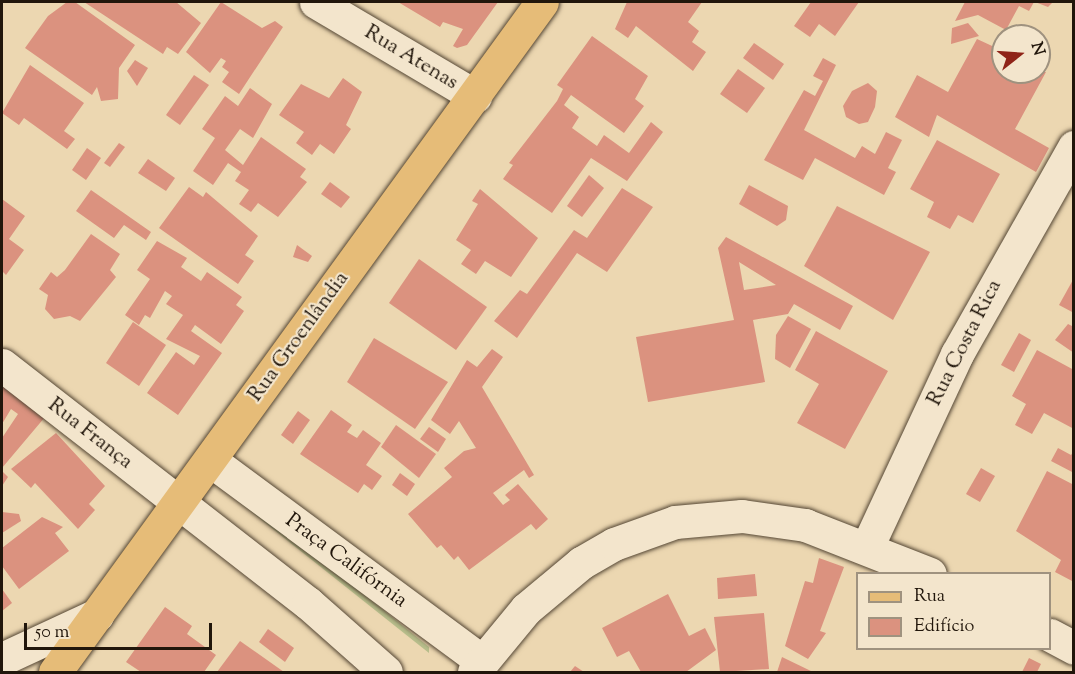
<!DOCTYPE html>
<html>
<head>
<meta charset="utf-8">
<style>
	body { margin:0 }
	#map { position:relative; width:1075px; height:674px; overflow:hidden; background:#ecd7b1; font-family:"Sorts Mill Goudy",serif }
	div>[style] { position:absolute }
	.green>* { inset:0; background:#b8be8c }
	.building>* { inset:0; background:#db927f }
	.roads { filter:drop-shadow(0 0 2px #544634) drop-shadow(0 0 2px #544634) }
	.minor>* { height:33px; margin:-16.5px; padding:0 16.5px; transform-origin:16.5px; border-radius:16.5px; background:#f3e5cc }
	.major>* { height:33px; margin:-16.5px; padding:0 16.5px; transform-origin:16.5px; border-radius:16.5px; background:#e6bc78 }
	span { translate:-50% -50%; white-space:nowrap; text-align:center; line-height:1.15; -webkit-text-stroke:4.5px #f3e5cc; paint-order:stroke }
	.street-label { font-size:21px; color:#21160b }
	.frame { position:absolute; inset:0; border:3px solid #21160b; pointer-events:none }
	.legend { position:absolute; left:856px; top:572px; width:195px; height:78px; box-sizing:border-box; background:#f3e5cc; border:2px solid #9f927f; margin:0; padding:8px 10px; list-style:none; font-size:18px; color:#21160b }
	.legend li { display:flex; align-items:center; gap:12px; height:30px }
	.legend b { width:30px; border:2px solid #9f927f }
	.north { position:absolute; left:991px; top:24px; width:60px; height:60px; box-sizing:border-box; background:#f3e5cc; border:2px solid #9f927f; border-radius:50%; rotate:73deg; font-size:16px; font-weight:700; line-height:24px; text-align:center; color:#21160b }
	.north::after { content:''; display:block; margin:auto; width:21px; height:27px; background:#8f2418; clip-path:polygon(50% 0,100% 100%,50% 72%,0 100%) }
	.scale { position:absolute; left:24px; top:623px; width:188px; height:27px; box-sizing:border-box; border:3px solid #21160b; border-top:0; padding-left:8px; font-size:18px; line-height:21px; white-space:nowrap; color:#21160b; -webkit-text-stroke:4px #f3e5cc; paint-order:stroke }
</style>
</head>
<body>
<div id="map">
	<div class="green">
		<i style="clip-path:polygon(225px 482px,429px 647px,429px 653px,220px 487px)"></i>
	</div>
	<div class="building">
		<i style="clip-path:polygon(67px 2px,75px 2px,135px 45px,119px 68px,118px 99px,101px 101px,97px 87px,92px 95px,25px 48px,48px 16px)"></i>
		<i style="clip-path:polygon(84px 2px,176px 2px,201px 23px,178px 54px,167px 47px,163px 54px)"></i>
		<i style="clip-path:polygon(221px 2px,262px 28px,275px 21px,283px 27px,239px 94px,222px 82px,229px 72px,222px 67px,226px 61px,221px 58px,210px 73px,186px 52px)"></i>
		<i style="clip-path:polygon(398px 2px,498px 2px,467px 45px,457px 48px,453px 46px,463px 29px,443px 22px,440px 27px)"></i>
		<i style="clip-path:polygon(627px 2px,702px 2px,688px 22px,699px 31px,692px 42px,706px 52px,693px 71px,636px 26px,628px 38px,615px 29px)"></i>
		<i style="clip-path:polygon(811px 2px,859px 2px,835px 36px,819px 24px,810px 37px,794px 26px)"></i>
		<i style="clip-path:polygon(965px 2px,1034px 2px,1029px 11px,1019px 6px,1006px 30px,978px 15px,955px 21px)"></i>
		<i style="clip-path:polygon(1035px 2px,1053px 2px,1048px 7px)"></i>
		<i style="clip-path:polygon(968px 23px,979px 36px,951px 44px,952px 28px)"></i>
		<i style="clip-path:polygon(592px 36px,648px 76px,635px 99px,644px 106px,624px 133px,571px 95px,564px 105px,579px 117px,572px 128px,597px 146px,604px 135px,629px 153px,651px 122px,663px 132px,627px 181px,591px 158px,552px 213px,503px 179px,513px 165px,509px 163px,557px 101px,563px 89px,557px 85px)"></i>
		<i style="clip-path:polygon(977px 39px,1003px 51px,1003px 72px,1046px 72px,1015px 129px,1049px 148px,1036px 172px,937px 115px,929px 137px,895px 117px,917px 75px,948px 92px)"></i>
		<i style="clip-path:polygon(754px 43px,784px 64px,773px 80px,743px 58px)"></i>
		<i style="clip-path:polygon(823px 58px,836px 65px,804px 130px,855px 158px,862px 146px,875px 154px,886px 132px,902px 140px,888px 168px,896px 172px,884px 195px,815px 158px,803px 180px,764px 160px,804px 90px,815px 96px,823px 81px,813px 76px)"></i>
		<i style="clip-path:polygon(135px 60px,148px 68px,137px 86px,127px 71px)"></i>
		<i style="clip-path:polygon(30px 65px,84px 103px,64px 131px,75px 139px,67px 149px,24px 118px,19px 125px,2px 113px)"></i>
		<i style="clip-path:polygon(738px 69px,765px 88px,747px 113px,720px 94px)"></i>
		<i style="clip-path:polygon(194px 75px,209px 85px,180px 125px,166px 115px)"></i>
		<i style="clip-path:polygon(343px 78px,362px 92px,346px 125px,351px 129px,334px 154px,320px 144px,312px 155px,296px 143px,304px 132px,279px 115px,301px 84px,329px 98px)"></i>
		<i style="clip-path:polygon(868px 83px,877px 91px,875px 107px,868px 122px,859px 124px,846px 117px,843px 106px,852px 91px)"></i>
		<i style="clip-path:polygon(250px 88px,272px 104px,253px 138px,240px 129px,225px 150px,243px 165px,261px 137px,306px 169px,300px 177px,307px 182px,278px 217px,258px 203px,251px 212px,239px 204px,249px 190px,235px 181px,241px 172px,228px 163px,213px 185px,193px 171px,215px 138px,202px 129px,225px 96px,238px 106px)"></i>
		<i style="clip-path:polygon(937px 140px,1000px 174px,973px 223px,958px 215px,950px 229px,927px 217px,934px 202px,910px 189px)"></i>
		<i style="clip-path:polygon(119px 143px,125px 147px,110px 167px,104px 163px)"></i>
		<i style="clip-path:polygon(87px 148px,101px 158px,86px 180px,72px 170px)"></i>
		<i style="clip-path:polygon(148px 159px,175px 178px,166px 191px,138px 173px)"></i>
		<i style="clip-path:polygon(589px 175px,604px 188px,582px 217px,567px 206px)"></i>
		<i style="clip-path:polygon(330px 182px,350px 197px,341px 208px,321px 194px)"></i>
		<i style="clip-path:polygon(749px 185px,788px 206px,786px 220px,777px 226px,739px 204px)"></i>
		<i style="clip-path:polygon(189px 187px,203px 197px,206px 192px,258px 236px,245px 255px,254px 261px,238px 284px,159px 228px)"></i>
		<i style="clip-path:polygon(622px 188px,653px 207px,607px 272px,577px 253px,517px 338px,494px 321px,520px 290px,527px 294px,574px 230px,587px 238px)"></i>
		<i style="clip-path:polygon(480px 189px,538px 238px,511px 277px,485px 261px,476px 274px,461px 264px,471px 250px,456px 240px,478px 204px,472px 201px)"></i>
		<i style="clip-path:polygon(91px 190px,151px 232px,146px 240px,124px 225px,114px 238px,76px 211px)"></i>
		<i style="clip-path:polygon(2px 199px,25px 216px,9px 239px,24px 250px,6px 275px,2px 271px)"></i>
		<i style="clip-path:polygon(837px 206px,930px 252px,893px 320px,804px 266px)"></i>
		<i style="clip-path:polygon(91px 234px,120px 254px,110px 270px,116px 277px,80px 321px,70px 316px,54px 319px,45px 309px,48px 295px,39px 289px,51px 272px,57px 277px,65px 270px)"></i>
		<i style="clip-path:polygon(evenodd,726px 237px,853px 306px,840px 330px,794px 304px,788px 314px,753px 320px,765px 382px,648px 402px,636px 337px,734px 320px,718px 248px,726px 237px,739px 262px,776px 285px,744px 290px,739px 262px)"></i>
		<i style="clip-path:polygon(157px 241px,187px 258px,181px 267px,201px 281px,207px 272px,242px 297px,236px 305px,244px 311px,221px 344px,195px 325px,191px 331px,222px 353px,178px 415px,147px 393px,176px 352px,194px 365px,200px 356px,166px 339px,183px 315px,166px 304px,172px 296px,165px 291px,150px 318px,145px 315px,139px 325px,125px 315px,150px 279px,137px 270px)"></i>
		<i style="clip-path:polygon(297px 245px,312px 256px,308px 262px,293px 257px)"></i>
		<i style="clip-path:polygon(419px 259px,487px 307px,456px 350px,389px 303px)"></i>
		<i style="clip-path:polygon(1074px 278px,1074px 313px,1059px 305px)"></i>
		<i style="clip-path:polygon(788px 316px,811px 329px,790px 368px,775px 359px,776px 335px)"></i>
		<i style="clip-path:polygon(133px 322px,166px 345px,139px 386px,106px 363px)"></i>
		<i style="clip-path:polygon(1068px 324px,1074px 327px,1074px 353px,1055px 340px)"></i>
		<i style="clip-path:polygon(816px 331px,888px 371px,845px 449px,797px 423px,819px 384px,795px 370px)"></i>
		<i style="clip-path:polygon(1019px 333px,1031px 340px,1014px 372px,1001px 365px)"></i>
		<i style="clip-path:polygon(374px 338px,448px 382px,415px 429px,347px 382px)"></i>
		<i style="clip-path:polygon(492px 349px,503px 357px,482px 387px,534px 475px,529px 478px,524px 470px,493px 493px,503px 505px,510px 500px,505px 495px,518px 484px,548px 519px,536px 530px,531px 524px,469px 570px,458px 556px,454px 560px,441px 545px,437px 548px,408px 514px,452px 477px,444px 468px,464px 451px,476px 448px,459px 421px,450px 434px,431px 420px,467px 360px,477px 367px)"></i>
		<i style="clip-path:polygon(1037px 350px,1074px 370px,1074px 429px,1044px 413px,1032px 434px,1015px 425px,1026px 404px,1012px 396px)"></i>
		<i style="clip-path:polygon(2px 386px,45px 417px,2px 468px,2px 438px,18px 414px,11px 409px,2px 424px)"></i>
		<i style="clip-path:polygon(331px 410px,352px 425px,347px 432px,357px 438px,363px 430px,381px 443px,366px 465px,382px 476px,372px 490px,364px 484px,358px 493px,300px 454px)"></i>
		<i style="clip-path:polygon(298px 411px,310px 420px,293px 444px,281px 435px)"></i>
		<i style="clip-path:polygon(396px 425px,436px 454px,419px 478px,381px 447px)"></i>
		<i style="clip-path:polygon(429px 427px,446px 439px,438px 452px,420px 439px)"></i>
		<i style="clip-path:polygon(56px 433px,105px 486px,89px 504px,95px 510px,78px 529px,35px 483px,31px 488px,11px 469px)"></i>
		<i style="clip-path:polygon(1058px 448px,1071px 455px,1074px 451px,1074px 473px,1051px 461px)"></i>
		<i style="clip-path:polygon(981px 468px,995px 476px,980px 502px,966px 494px)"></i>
		<i style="clip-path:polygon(2px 471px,8px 477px,2px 486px)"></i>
		<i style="clip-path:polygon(1047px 471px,1074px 485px,1074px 582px,1055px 572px,1061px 560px,1016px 531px)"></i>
		<i style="clip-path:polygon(400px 473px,415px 484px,407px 496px,392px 485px)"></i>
		<i style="clip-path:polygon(2px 512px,19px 514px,21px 521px,2px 533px)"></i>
		<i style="clip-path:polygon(42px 517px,63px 527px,55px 533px,69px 551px,19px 589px,2px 566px,2px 548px)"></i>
		<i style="clip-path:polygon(819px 558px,844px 567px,820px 631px,826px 633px,808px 659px,785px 646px,805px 581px,813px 583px)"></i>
		<i style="clip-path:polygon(755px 574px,757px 596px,718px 599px,717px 578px)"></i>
		<i style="clip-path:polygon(2px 589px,12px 603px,2px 611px)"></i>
		<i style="clip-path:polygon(668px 594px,689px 636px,705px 628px,716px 650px,686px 672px,641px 672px,629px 651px,617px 657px,602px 628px)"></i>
		<i style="clip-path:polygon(165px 607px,192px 626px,187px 634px,216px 655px,204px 672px,141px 672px,126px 662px)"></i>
		<i style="clip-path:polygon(764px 613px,769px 669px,720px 672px,714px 617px)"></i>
		<i style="clip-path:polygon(268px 629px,294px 648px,285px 662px,259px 642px)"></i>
		<i style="clip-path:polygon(240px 641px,284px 672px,217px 672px)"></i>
		<i style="clip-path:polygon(782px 657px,813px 672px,777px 672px)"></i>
		<i style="clip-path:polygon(1029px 658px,1041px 664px,1037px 672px,1022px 672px)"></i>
		<i style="clip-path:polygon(575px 666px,584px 672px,570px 672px)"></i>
	</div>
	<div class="roads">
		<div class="minor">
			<i style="left:316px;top:2px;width:185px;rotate:30.6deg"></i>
			<i style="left:2px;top:365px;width:388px;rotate:37.9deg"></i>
			<i style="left:308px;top:603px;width:104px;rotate:41.5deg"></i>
			<i style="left:210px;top:460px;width:338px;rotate:36.5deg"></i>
			<i style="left:868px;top:545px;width:211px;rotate:-65deg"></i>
			<i style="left:957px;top:354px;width:238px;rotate:-60.5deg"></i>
			<i style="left:1050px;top:635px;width:27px;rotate:28deg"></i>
			<i style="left:2px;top:659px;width:105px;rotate:-24.9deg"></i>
			<i style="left:474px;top:672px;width:82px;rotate:-50.5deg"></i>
			<i style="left:526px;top:609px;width:72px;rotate:-39.9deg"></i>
			<i style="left:581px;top:563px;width:38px;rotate:-30deg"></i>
			<i style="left:614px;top:544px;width:65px;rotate:-19.8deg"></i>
			<i style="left:675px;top:522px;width:67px;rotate:-5.1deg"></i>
			<i style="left:742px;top:516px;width:64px;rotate:8.1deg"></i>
			<i style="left:805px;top:525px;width:134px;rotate:21.4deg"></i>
		</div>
		<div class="major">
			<i style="left:55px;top:672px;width:828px;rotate:-53.99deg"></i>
		</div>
	</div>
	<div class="street-label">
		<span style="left:411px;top:58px;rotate:31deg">Rua Atenas</span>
		<span style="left:299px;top:337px;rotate:-54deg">Rua Groenlândia</span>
		<span style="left:965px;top:343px;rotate:-63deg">Rua Costa Rica</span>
		<span style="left:90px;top:434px;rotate:38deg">Rua França</span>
		<span style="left:346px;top:561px;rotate:36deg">Praça Califórnia</span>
	</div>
	<div class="frame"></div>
	<ul class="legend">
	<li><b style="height:8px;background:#e6bc78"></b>Rua</li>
	<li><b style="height:16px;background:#db927f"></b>Edifício</li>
	</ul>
	<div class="north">N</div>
	<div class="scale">50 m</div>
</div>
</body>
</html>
